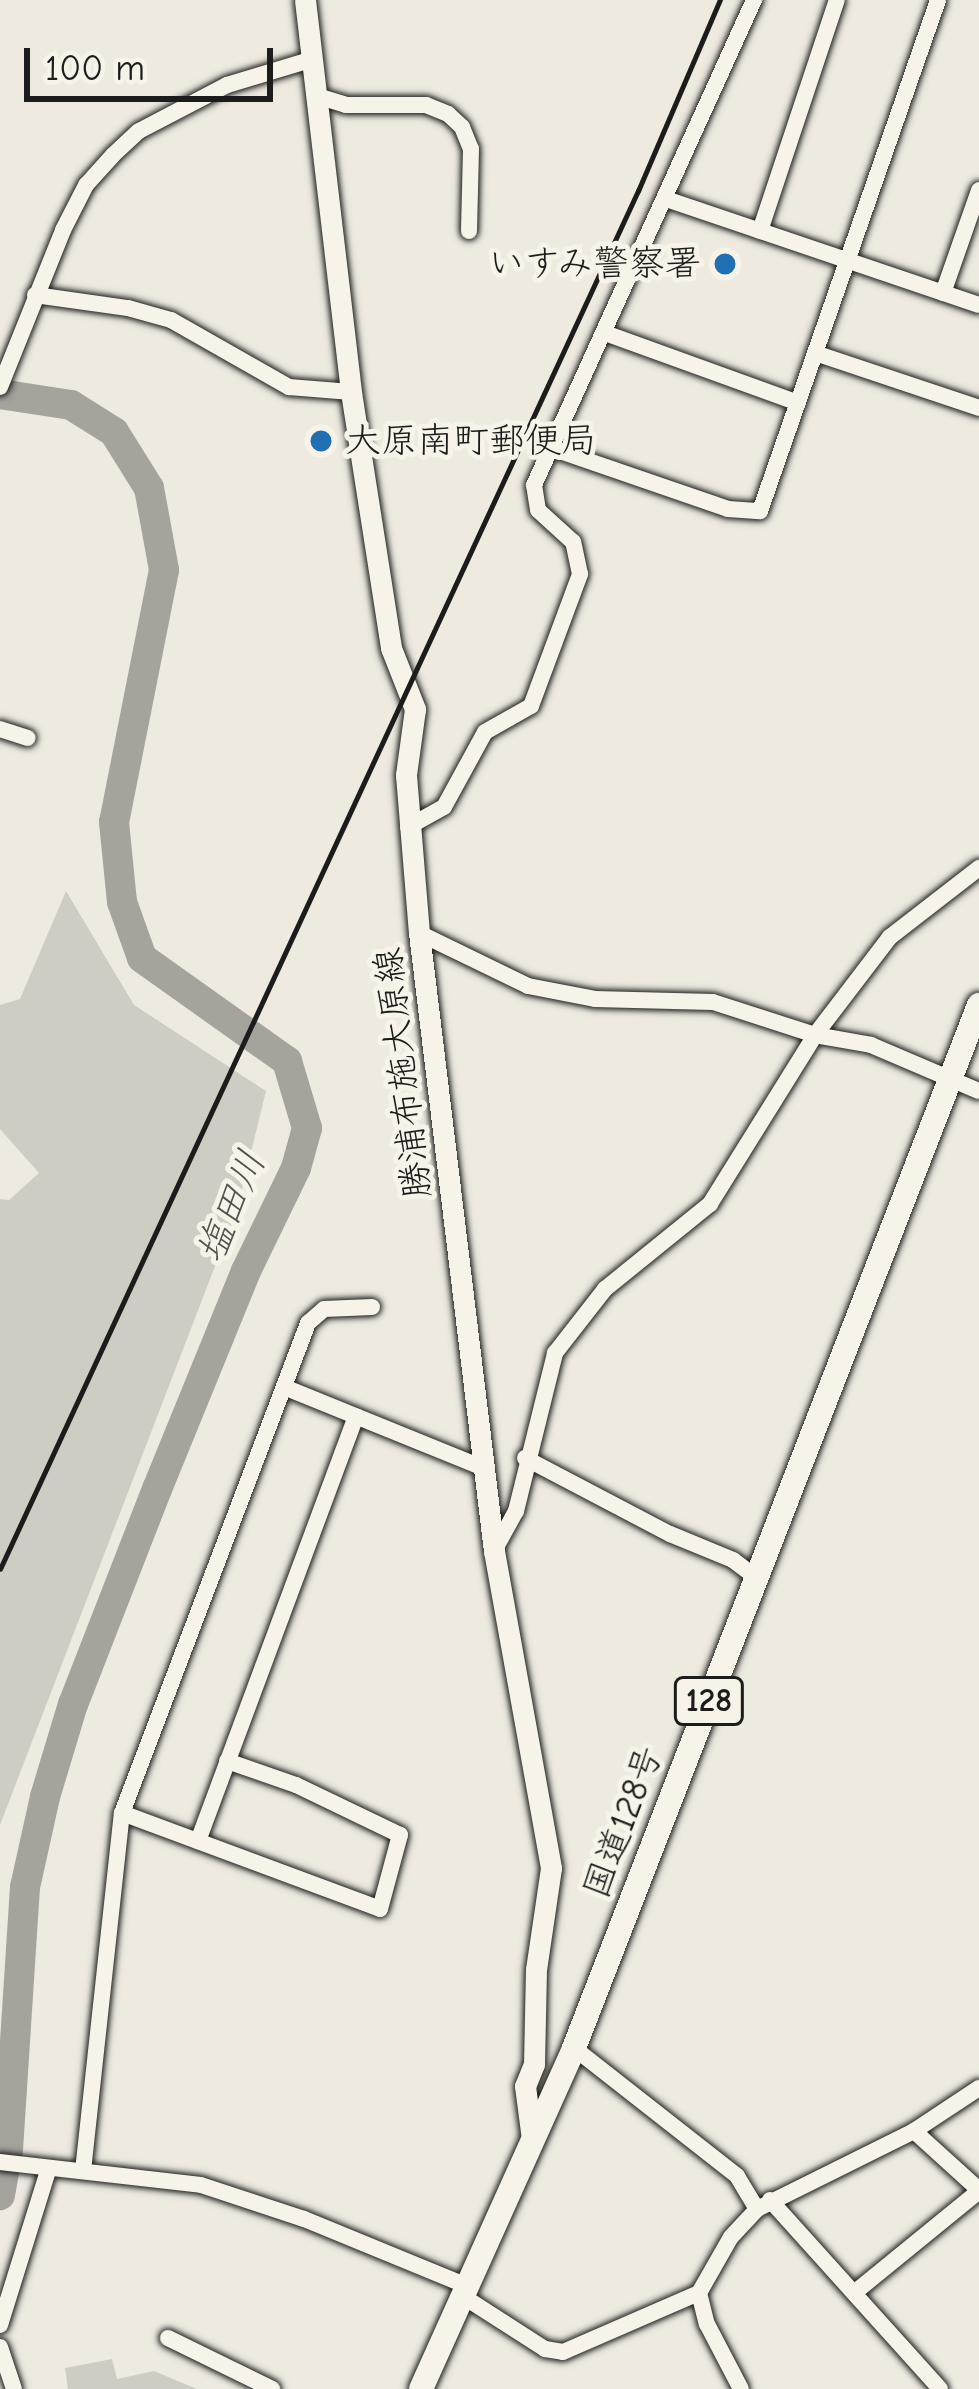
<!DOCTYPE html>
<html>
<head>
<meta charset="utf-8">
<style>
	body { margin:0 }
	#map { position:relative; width:979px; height:2389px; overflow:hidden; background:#eeeae0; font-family:"Comic Neue","Klee One",sans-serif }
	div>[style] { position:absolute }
	.green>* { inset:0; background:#cfccc3 }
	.river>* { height:30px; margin:-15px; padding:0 15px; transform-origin:15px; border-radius:15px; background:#a6a39d }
	.roads { filter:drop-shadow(0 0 3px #1c1c1c) drop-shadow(0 0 3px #1c1c1c) }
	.minor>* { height:16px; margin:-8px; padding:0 8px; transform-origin:8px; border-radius:8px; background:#f7f3e8 }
	.major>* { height:21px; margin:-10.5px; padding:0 10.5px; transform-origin:10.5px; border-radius:10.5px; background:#f7f3e8 }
	.highway>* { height:24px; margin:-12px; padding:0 12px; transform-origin:12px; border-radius:12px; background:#f7f3e8 }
	.rail>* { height:4.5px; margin:-2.25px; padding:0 2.25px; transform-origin:2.25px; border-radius:2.25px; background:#1c1c1c }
	.dots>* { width:33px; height:33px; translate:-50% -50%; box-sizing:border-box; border:6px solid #f7f3e8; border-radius:50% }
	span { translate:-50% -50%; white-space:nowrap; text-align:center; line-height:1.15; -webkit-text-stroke:10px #f7f3e8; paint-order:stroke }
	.shield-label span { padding:3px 9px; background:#f7f3e8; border:3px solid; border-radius:9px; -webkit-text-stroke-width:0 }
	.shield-label { font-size:33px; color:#1c1c1c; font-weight:700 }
	.poi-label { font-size:36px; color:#1c1c1c }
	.right { translate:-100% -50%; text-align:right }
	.left { translate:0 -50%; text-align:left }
	.street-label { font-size:36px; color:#1c1c1c }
	.water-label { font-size:39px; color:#535250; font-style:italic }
	.scale { position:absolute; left:24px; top:48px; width:249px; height:54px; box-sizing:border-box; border:6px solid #1c1c1c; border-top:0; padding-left:15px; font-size:36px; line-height:42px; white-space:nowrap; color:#1c1c1c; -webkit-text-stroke:9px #f7f3e8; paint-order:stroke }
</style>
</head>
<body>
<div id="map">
	<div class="green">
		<i style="clip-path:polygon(66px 891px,134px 1005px,266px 1091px,237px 1209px,0 1825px,0 1199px,9px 1200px,39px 1173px,0 1129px,0 1005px,20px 999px)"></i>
		<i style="clip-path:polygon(112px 2359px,117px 2379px,154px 2371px,197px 2389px,68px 2389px,65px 2368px)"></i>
	</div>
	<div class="river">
		<i style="left:0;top:394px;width:72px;rotate:8.8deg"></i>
		<i style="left:71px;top:405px;width:51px;rotate:32.1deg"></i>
		<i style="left:114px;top:432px;width:66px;rotate:58deg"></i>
		<i style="left:149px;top:488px;width:83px;rotate:79.6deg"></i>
		<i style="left:164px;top:570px;width:257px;rotate:101.2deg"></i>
		<i style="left:114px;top:822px;width:80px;rotate:84.3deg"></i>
		<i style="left:122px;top:902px;width:59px;rotate:70.3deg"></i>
		<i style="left:142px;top:958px;width:178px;rotate:35.4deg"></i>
		<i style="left:287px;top:1061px;width:70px;rotate:73.4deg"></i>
		<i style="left:307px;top:1128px;width:41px;rotate:105.4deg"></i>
		<i style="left:296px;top:1168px;width:114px;rotate:115.9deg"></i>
		<i style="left:246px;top:1271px;width:235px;rotate:112.2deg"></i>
		<i style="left:157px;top:1489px;width:231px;rotate:111.3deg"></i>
		<i style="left:73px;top:1704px;width:97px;rotate:106.8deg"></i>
		<i style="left:45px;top:1797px;width:92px;rotate:102.5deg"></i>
		<i style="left:25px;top:1887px;width:264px;rotate:93.7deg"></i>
		<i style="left:8px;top:2150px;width:46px;rotate:100.1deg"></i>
	</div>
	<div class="roads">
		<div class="minor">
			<i style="left:317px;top:96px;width:30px;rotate:17deg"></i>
			<i style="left:346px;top:105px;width:80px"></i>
			<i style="left:426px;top:105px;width:24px;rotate:22deg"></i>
			<i style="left:448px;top:114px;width:19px;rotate:43deg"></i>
			<i style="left:462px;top:127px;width:24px;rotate:68deg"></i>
			<i style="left:471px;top:149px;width:82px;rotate:91.4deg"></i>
			<i style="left:666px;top:199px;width:330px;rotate:18.7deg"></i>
			<i style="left:760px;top:231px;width:243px;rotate:-71.6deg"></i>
			<i style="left:943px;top:293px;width:109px;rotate:-70.7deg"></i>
			<i style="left:35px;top:295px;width:94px;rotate:8deg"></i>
			<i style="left:128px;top:308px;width:45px;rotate:15.6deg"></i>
			<i style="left:171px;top:320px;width:136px;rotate:29.6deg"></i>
			<i style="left:289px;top:387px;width:62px;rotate:4.6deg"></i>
			<i style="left:605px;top:333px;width:205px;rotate:19.9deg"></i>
			<i style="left:815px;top:353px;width:173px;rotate:18.5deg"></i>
			<i style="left:0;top:387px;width:169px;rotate:-68.1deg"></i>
			<i style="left:63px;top:230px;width:51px;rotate:-62.9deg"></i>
			<i style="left:86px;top:185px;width:40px;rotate:-48deg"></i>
			<i style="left:113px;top:155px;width:35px;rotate:-43deg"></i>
			<i style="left:139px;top:131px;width:99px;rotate:-27.6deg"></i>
			<i style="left:227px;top:85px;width:90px;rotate:-16.8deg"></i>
			<i style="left:551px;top:448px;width:187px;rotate:19deg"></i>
			<i style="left:728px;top:509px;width:32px;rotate:4deg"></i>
			<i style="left:760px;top:511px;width:541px;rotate:-70.79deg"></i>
			<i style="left:0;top:729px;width:29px;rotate:18deg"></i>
			<i style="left:408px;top:827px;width:41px;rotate:-29.1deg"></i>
			<i style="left:444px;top:807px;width:85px;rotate:-61.3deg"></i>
			<i style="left:485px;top:732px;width:53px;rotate:-29.5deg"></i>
			<i style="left:531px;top:706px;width:141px;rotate:-69.6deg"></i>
			<i style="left:580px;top:574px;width:33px;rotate:-102deg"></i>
			<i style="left:573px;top:542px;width:47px;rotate:-137.6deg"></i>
			<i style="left:538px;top:510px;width:25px;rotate:-99deg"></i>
			<i style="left:534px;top:485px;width:533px;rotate:-65.6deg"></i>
			<i style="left:419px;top:933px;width:121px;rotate:25.9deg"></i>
			<i style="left:528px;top:986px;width:68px;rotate:11deg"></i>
			<i style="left:595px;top:999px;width:118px;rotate:1.5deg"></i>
			<i style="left:713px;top:1002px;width:107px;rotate:17.9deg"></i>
			<i style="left:815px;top:1035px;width:57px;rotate:10.1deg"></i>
			<i style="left:871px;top:1045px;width:117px;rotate:23.1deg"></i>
			<i style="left:284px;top:1387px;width:215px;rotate:22.1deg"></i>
			<i style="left:525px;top:1458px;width:164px;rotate:27.7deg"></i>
			<i style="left:670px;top:1534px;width:68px;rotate:22.4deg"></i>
			<i style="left:733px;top:1560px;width:30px;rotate:37deg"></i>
			<i style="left:494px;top:1551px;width:46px;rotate:-61.2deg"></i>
			<i style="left:516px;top:1511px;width:163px;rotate:-76.1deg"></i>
			<i style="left:555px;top:1353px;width:81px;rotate:-52deg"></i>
			<i style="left:605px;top:1289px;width:135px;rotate:-39deg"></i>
			<i style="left:710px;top:1204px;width:199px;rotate:-58.1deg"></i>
			<i style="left:815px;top:1035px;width:123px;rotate:-52.6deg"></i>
			<i style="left:890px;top:937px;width:113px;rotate:-37.8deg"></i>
			<i style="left:122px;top:1813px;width:275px;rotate:20.4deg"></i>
			<i style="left:380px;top:1909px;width:77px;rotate:-74.9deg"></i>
			<i style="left:400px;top:1835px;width:115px;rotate:-154.3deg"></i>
			<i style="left:296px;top:1785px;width:73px;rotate:-160.8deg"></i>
			<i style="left:198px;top:1841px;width:453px;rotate:-69.6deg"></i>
			<i style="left:574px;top:2048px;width:207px;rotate:38.1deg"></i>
			<i style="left:737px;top:2176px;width:39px;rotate:59deg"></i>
			<i style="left:914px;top:2131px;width:88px;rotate:42.2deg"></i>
			<i style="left:0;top:2162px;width:202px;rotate:6.5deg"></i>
			<i style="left:201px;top:2185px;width:108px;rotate:18.3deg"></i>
			<i style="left:304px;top:2219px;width:176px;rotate:22.3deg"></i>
			<i style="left:83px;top:2171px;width:360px;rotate:-83.8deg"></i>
			<i style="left:122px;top:1813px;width:524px;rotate:-69.21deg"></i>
			<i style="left:308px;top:1323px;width:21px;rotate:-41deg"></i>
			<i style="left:324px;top:1309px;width:48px;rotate:-2.4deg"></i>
			<i style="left:770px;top:2200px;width:254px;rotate:48deg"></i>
			<i style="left:699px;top:2293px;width:32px;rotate:76deg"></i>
			<i style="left:707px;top:2324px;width:73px;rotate:62.4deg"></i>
			<i style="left:854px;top:2293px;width:161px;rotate:-39.2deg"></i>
			<i style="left:464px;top:2297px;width:96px;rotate:32.7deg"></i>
			<i style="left:545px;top:2349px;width:18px;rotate:9deg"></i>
			<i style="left:563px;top:2352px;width:148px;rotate:-23.5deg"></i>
			<i style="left:699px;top:2293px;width:64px;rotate:-60.3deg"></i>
			<i style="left:731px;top:2237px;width:38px;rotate:-47deg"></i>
			<i style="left:757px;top:2209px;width:175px;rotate:-26.4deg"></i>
			<i style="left:914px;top:2131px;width:78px;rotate:-33.5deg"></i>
			<i style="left:0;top:2325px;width:164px;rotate:-72.7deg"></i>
			<i style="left:168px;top:2338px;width:116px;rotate:26.1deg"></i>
			<i style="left:0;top:2347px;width:44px;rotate:71.6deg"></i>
		</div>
		<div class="major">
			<i style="left:305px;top:0;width:395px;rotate:83.3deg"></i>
			<i style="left:351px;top:392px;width:259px;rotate:81.1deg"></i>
			<i style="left:391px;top:648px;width:66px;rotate:68.5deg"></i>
			<i style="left:415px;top:709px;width:67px;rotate:97.8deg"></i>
			<i style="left:406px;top:775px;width:159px;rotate:85.3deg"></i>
			<i style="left:419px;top:933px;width:623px;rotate:83.08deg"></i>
			<i style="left:494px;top:1551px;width:322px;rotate:79.8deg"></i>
			<i style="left:551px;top:1868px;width:102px;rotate:98.4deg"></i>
			<i style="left:536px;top:1969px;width:95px;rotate:91.2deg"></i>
			<i style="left:534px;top:2064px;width:24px;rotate:112deg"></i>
			<i style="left:525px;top:2086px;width:53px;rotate:82.5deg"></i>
		</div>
		<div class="highway">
			<i style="left:421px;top:2389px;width:374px;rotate:-65.8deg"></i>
			<i style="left:574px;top:2048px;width:1119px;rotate:-68.78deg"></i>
		</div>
	</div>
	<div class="rail">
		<i style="left:0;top:1569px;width:1519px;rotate:-65.16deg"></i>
		<i style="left:638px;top:191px;width:208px;rotate:-66.8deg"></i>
	</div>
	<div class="dots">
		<i style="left:725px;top:264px;background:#1f6fb2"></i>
		<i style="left:321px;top:441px;background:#1f6fb2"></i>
	</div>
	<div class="shield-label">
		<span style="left:709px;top:1701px">128</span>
	</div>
	<div class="poi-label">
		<span class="right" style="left:701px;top:264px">いすみ警察署</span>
		<span class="left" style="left:345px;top:441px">大原南町郵便局</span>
	</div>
	<div class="street-label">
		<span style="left:403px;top:1073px;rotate:-97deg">勝浦布施大原線</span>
		<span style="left:623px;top:1822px;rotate:-69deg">国道128号</span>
	</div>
	<div class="water-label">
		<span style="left:232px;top:1207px;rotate:-67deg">塩田川</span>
	</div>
	<div class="scale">100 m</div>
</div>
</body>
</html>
